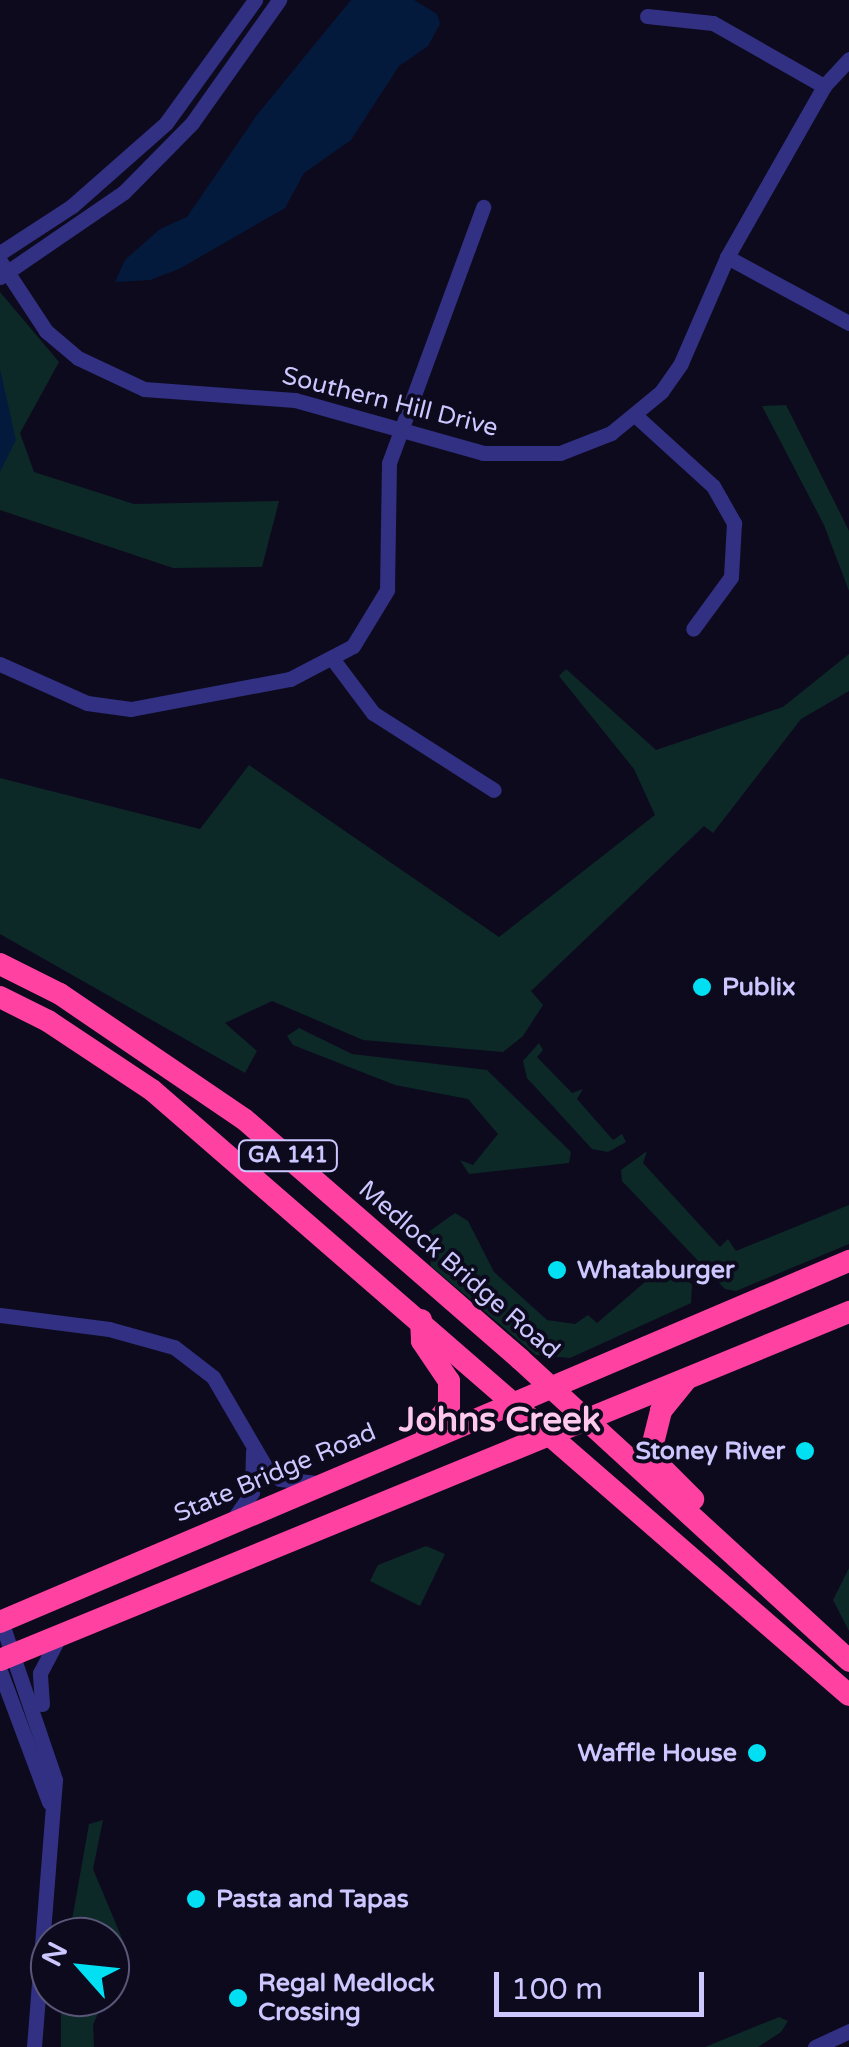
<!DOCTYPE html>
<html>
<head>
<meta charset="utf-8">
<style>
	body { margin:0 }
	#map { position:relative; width:849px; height:2047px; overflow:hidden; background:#0d0a1e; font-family:"Varela Round",sans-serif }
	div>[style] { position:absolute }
	.green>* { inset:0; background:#0c2927 }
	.water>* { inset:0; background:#041a3d }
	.minor>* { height:15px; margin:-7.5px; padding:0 7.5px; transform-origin:7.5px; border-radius:7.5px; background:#313082 }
	.highway>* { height:22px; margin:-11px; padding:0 11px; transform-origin:11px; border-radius:11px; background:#ff42a1 }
	.dots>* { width:28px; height:28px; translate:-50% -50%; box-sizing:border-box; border:5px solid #0d0a1e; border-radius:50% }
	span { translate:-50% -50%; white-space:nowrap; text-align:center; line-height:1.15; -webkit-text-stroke:8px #0d0a1e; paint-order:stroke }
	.shield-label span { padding:2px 8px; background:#0d0a1e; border:2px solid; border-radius:8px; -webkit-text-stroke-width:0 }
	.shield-label { font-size:22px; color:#ccc7ff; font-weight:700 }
	.street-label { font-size:25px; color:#ccc7ff }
	.poi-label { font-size:25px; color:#ccc7ff; font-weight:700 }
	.left { translate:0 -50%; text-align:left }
	.right { translate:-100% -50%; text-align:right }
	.district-label { font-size:35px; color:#ffc9ed; font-weight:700 }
	.north { position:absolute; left:30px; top:1917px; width:100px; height:100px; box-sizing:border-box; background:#0d0a1e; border:2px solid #595678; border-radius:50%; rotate:297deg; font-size:28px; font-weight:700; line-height:40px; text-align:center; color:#ccc7ff }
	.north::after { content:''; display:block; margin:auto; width:35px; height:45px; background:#00e0f2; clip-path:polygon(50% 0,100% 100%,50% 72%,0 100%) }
	.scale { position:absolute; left:494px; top:1972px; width:210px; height:45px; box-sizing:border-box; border:5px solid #ccc7ff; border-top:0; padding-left:12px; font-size:30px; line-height:35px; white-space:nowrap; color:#ccc7ff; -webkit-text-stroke:8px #0d0a1e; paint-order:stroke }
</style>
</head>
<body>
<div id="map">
	<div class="green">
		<i style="clip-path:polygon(0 292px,59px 362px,20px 433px,34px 472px,134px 504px,279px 501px,262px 567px,173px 568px,0 510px)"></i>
		<i style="clip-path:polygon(786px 405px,849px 531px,849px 610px,849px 591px,824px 525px,762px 406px)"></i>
		<i style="clip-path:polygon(849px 654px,849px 691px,801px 719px,713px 833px,704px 826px,531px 991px,543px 1005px,523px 1036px,503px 1052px,363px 1040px,272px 1001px,225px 1023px,257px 1051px,245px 1073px,0 934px,0 778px,200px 829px,249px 765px,499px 937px,655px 815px,634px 769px,559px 676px,566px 669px,656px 750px,783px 707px)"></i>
		<i style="clip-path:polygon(299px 1028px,352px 1054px,487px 1070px,571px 1152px,569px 1163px,469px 1174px,460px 1160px,473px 1165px,498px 1134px,468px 1099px,395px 1085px,293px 1045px,287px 1036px)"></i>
		<i style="clip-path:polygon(539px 1043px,543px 1050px,537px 1057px,572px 1093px,583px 1089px,577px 1099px,613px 1140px,622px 1134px,626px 1142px,608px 1152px,592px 1149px,527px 1078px,523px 1061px)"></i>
		<i style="clip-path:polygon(647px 1151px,643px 1163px,720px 1247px,728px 1239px,736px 1251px,849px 1205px,849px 1244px,736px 1291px,725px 1289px,622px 1181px,621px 1170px)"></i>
		<i style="clip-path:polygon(455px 1213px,468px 1221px,494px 1272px,547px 1320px,575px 1324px,588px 1315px,597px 1323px,658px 1271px,652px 1260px,677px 1269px,692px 1285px,691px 1303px,570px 1358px,536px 1355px,431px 1266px,427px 1233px)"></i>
		<i style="clip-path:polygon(426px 1546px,445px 1554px,420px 1606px,370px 1581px,378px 1565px)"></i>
		<i style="clip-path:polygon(849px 1568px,849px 1631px,833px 1600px)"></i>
		<i style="clip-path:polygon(103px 1820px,93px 1869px,126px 1948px,110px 1986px,110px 1937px,69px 1937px,89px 1824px)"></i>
		<i style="clip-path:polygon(61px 1997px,105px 1997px,93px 2025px,94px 2047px,61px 2047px)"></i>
		<i style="clip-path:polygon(779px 2017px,788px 2021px,781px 2032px,758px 2047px,705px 2047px)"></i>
	</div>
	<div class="water">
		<i style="clip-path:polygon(351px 0,414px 0,437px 14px,440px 24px,428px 46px,399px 66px,351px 140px,304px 173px,285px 208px,179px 269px,150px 280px,115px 282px,125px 260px,160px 229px,187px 217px,257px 115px)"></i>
		<i style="clip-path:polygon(0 369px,16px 440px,0 472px)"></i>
	</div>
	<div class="minor">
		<i style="left:647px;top:16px;width:66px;rotate:6.1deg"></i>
		<i style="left:713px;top:23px;width:128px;rotate:29.6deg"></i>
		<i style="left:0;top:253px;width:86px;rotate:-33.1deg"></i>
		<i style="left:72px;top:206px;width:125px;rotate:-41.4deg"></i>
		<i style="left:166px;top:123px;width:152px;rotate:-54.1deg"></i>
		<i style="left:727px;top:257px;width:139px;rotate:28.4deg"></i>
		<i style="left:0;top:261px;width:84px;rotate:56.7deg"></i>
		<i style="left:46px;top:331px;width:42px;rotate:40.2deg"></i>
		<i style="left:78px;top:358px;width:73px;rotate:25.2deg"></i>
		<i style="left:144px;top:389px;width:151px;rotate:4.2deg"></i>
		<i style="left:295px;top:400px;width:195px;rotate:15.7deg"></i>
		<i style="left:483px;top:453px;width:77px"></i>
		<i style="left:560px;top:453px;width:55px;rotate:-21.4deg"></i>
		<i style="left:611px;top:433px;width:65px;rotate:-39.4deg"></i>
		<i style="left:661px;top:392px;width:35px;rotate:-55deg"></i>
		<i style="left:681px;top:363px;width:116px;rotate:-66.5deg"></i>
		<i style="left:727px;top:257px;width:197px;rotate:-60.4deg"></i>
		<i style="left:824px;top:86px;width:37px;rotate:-47deg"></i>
		<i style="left:0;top:277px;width:150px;rotate:-34.4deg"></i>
		<i style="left:124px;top:192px;width:97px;rotate:-45.4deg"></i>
		<i style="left:192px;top:123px;width:151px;rotate:-54.7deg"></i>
		<i style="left:636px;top:416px;width:104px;rotate:42.3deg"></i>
		<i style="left:713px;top:486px;width:43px;rotate:60.4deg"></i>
		<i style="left:734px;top:523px;width:54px;rotate:93.2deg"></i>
		<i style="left:731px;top:577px;width:64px;rotate:126.2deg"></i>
		<i style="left:334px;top:661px;width:65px;rotate:53.1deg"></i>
		<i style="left:373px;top:713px;width:143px;rotate:32.5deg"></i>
		<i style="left:0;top:664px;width:95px;rotate:24.1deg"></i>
		<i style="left:87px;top:703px;width:44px;rotate:7.8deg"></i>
		<i style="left:131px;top:709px;width:162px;rotate:-10.7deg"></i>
		<i style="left:290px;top:679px;width:71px;rotate:-27.6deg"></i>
		<i style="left:353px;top:646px;width:66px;rotate:-58.7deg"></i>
		<i style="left:387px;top:590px;width:127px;rotate:-89.1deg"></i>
		<i style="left:389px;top:463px;width:273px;rotate:-69.8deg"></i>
		<i style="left:0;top:1315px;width:110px;rotate:7.3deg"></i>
		<i style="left:109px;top:1329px;width:67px;rotate:15.5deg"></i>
		<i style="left:174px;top:1347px;width:49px;rotate:37.6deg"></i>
		<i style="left:213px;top:1377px;width:109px;rotate:59.7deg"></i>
		<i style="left:268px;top:1471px;width:14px;rotate:34deg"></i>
		<i style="left:280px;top:1479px;width:37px;rotate:6deg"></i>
		<i style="left:232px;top:1521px;width:35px;rotate:-55deg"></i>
		<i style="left:252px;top:1492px;width:41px;rotate:-88.6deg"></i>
		<i style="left:1px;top:1621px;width:168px;rotate:71.2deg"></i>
		<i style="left:55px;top:1780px;width:268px;rotate:94.5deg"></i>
		<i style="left:0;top:1671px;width:140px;rotate:69.5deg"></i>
		<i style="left:42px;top:1704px;width:31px;rotate:-94deg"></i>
		<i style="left:40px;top:1673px;width:41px;rotate:-62.2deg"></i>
		<i style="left:815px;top:2047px;width:38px;rotate:-25deg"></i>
	</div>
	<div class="highway">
		<i style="left:0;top:964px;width:67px;rotate:26.6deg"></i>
		<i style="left:60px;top:994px;width:222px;rotate:34.2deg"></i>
		<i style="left:244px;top:1119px;width:366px;rotate:41deg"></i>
		<i style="left:520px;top:1359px;width:447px;rotate:42.5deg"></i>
		<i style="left:0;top:997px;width:54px;rotate:26.6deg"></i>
		<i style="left:48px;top:1021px;width:125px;rotate:33.6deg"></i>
		<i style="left:152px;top:1090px;width:923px;rotate:40.96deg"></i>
		<i style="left:421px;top:1320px;width:21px;rotate:87deg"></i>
		<i style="left:422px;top:1341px;width:48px;rotate:56deg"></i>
		<i style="left:449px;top:1381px;width:25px;rotate:90deg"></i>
		<i style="left:449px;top:1406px;width:36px;rotate:128deg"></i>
		<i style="left:685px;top:1381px;width:38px;rotate:129deg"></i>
		<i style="left:661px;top:1411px;width:34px;rotate:104deg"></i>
		<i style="left:653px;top:1444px;width:23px;rotate:72deg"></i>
		<i style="left:660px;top:1466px;width:47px;rotate:45deg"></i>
		<i style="left:0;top:1622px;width:923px;rotate:-23.04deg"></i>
		<i style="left:0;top:1660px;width:918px;rotate:-22.29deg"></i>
	</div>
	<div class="dots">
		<i style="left:702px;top:987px;background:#00e0f2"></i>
		<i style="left:557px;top:1270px;background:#00e0f2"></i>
		<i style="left:805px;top:1451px;background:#00e0f2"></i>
		<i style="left:757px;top:1753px;background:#00e0f2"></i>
		<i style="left:196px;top:1899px;background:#00e0f2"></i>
		<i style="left:238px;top:1998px;background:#00e0f2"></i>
	</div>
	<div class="shield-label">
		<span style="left:288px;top:1156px">GA 141</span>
	</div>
	<div class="street-label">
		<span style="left:390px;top:402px;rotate:14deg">Southern Hill Drive</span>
		<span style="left:459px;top:1270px;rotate:41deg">Medlock Bridge Road</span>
		<span style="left:275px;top:1473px;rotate:-23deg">State Bridge Road</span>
	</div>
	<div class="poi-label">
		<span class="left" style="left:722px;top:987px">Publix</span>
		<span class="left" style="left:577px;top:1270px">Whataburger</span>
		<span class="right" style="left:785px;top:1451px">Stoney River</span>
		<span class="right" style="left:737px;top:1753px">Waffle House</span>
		<span class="left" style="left:216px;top:1899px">Pasta and Tapas</span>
		<span class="left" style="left:258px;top:1998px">Regal Medlock<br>Crossing</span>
	</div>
	<div class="district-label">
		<span style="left:500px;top:1420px">Johns Creek</span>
	</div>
	<div class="north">N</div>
	<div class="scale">100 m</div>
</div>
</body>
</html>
